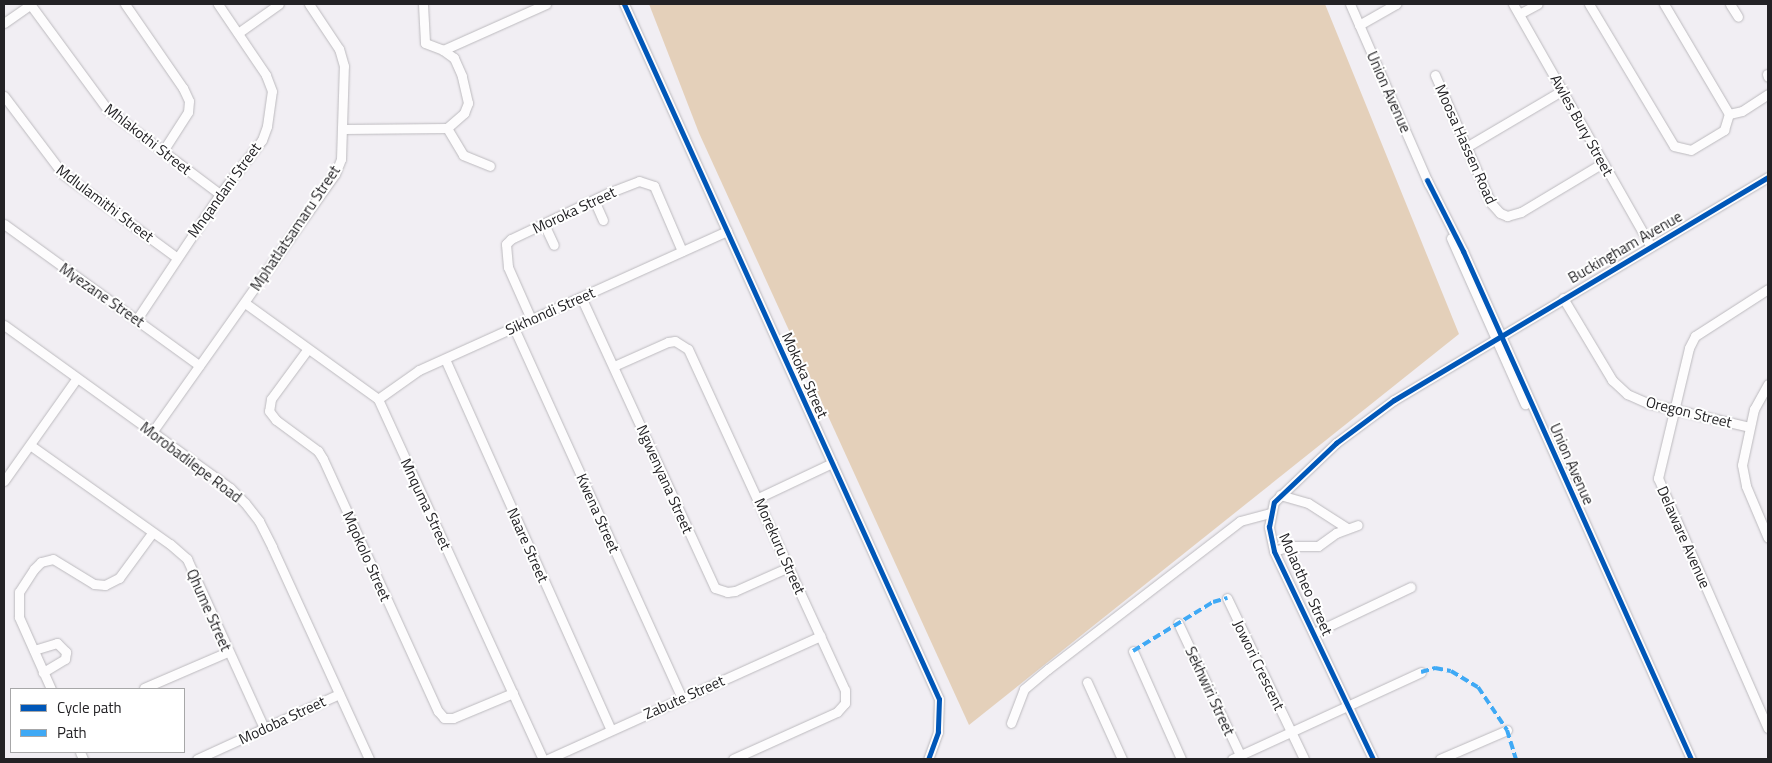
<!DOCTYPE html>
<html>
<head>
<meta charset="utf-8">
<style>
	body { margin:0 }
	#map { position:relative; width:1772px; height:763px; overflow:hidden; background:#f1eef3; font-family:"Titillium Web",sans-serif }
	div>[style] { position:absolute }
	.green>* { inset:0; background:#e4d0ba }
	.roads { filter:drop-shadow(0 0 1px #bcbabe) drop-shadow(0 0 1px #bcbabe) }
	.minor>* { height:9px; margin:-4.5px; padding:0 4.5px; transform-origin:4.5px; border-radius:4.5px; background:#fdfcfd }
	.quiet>* { height:4px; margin-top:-2px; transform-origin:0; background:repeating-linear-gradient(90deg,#3fa9f5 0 8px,transparent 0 12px) }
	.cycleway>* { height:5px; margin:-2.5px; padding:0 2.5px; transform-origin:2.5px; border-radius:2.5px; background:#0057b8 }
	span { translate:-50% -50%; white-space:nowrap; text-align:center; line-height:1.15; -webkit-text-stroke:4px #fff; paint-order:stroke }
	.street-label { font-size:15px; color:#232225 }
	.frame { position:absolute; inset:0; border:5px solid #232225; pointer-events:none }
	.legend { position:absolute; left:10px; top:688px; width:175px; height:65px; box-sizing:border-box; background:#fff; border:1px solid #a7a7a8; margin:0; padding:6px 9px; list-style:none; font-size:15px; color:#232225 }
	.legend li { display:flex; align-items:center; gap:10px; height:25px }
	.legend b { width:25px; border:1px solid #a7a7a8 }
</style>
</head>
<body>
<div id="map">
	<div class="green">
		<i style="clip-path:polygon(649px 4px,1325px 4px,1459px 334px,969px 725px,699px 133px)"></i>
	</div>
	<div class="roads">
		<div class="minor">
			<i style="left:30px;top:4px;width:132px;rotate:53.7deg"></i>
			<i style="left:108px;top:110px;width:140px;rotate:36.9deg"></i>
			<i style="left:125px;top:4px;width:102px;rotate:55.4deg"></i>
			<i style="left:183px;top:88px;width:14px;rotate:65deg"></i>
			<i style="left:189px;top:101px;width:11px;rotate:95deg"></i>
			<i style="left:188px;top:112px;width:46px;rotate:122.7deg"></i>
			<i style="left:423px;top:4px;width:39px;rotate:87deg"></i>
			<i style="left:425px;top:43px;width:19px;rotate:21deg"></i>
			<i style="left:624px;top:4px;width:763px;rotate:65.62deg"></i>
			<i style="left:939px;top:699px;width:33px;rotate:92deg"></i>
			<i style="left:938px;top:732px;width:29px;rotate:110deg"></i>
			<i style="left:1350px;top:4px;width:197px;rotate:66.4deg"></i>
			<i style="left:1513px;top:4px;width:279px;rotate:60.4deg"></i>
			<i style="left:1589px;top:4px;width:165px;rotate:59.1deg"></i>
			<i style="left:1674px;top:146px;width:17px;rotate:13deg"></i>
			<i style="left:1691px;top:150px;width:39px;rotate:-31deg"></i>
			<i style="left:1724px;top:130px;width:17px;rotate:-73deg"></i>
			<i style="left:1729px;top:114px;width:128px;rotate:-120.6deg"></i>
			<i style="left:1730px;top:4px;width:15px;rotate:58deg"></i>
			<i style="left:1519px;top:14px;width:21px;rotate:-28deg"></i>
			<i style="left:4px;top:23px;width:33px;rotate:-35deg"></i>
			<i style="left:1359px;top:25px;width:43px;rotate:-29.6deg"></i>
			<i style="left:238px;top:33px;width:50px;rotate:-35.3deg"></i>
			<i style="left:1767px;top:74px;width:3px;rotate:72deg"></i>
			<i style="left:1435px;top:75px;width:140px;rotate:66.4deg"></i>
			<i style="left:1491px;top:203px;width:13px;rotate:48deg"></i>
			<i style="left:1500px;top:213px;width:8px;rotate:23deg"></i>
			<i style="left:1507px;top:216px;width:15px;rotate:-16deg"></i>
			<i style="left:1521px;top:212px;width:96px;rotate:-30.9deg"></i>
			<i style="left:4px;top:96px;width:98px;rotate:52.9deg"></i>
			<i style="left:63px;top:174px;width:140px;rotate:36.3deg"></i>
			<i style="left:1729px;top:114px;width:13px;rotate:-13deg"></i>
			<i style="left:1742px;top:111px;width:31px;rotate:-33deg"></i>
			<i style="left:447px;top:128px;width:31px;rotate:59deg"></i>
			<i style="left:463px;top:155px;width:29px;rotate:22deg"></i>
			<i style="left:344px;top:129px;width:103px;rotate:-0.6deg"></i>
			<i style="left:447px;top:128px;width:23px;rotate:-41deg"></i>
			<i style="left:464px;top:113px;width:11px;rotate:-68deg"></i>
			<i style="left:468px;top:103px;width:28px;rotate:-103deg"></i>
			<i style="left:462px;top:76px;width:20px;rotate:-114deg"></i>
			<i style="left:454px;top:58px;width:14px;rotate:-144deg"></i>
			<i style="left:443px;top:50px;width:113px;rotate:-24.1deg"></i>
			<i style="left:1468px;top:146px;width:110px;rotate:-30.5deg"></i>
			<i style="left:1427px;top:180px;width:80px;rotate:63.1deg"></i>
			<i style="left:1463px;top:251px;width:557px;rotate:65.83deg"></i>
			<i style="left:594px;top:200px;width:22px;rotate:66deg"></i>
			<i style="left:4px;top:224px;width:241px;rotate:35.9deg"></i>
			<i style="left:544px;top:224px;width:23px;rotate:65deg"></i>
			<i style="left:1451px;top:238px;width:182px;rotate:66deg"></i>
			<i style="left:1768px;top:289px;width:87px;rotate:147.2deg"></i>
			<i style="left:1695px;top:336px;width:13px;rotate:117deg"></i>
			<i style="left:1689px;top:348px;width:134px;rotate:103.4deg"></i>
			<i style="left:1658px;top:478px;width:273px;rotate:66.3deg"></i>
			<i style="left:581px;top:297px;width:320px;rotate:65.3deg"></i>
			<i style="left:715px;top:588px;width:13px;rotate:18deg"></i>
			<i style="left:727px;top:592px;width:8px;rotate:-7deg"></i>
			<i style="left:735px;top:591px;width:59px;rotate:-24deg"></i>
			<i style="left:1563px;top:298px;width:96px;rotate:59.1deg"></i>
			<i style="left:1612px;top:380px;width:21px;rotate:43deg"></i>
			<i style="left:1627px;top:394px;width:22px;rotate:24deg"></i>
			<i style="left:1647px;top:403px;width:105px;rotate:13.2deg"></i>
			<i style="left:245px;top:303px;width:164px;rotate:35.8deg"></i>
			<i style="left:378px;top:399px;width:396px;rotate:65.4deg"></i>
			<i style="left:137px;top:319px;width:150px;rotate:-56.4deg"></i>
			<i style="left:220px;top:194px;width:68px;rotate:-52.1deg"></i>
			<i style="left:262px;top:140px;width:15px;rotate:-70deg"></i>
			<i style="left:267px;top:126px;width:35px;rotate:-82deg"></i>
			<i style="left:272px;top:91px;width:17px;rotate:-111deg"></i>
			<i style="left:266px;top:75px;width:86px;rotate:-124.1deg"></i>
			<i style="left:531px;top:319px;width:57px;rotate:-113.9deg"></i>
			<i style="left:508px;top:267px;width:23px;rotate:-95deg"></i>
			<i style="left:506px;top:244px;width:7px;rotate:-45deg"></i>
			<i style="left:511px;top:239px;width:107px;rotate:-25.4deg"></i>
			<i style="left:608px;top:193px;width:33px;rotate:-21deg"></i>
			<i style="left:639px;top:181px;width:16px;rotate:18deg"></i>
			<i style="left:654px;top:186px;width:71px;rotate:66.7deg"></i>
			<i style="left:4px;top:325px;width:279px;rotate:35.8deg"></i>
			<i style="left:230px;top:488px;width:21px;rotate:45deg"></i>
			<i style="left:245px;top:503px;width:23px;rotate:52deg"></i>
			<i style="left:259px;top:521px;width:29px;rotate:63deg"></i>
			<i style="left:272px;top:547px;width:233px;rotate:65.4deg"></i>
			<i style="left:514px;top:328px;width:406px;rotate:65.6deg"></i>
			<i style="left:307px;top:350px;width:61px;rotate:126.3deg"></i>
			<i style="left:271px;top:399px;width:12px;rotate:99deg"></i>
			<i style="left:269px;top:411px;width:11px;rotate:52deg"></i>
			<i style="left:276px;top:420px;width:52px;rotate:36.4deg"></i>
			<i style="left:318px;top:451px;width:9px;rotate:58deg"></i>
			<i style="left:323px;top:459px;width:277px;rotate:65.5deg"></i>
			<i style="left:438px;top:711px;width:9px;rotate:49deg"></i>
			<i style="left:444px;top:718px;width:9px"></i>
			<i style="left:453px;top:718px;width:65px;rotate:-22.6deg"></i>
			<i style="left:445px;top:359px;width:406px;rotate:65.9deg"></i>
			<i style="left:614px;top:366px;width:59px;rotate:-24deg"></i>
			<i style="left:668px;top:342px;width:7px;rotate:-8deg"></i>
			<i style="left:675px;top:341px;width:15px;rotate:32deg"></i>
			<i style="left:688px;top:349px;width:375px;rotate:65.3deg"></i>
			<i style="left:845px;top:690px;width:13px;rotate:90deg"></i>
			<i style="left:845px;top:703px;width:12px;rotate:132deg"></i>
			<i style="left:837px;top:712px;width:114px;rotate:155.7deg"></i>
			<i style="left:1768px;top:384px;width:29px;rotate:119deg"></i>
			<i style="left:1754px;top:409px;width:57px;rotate:102.1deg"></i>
			<i style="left:1742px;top:465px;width:21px;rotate:79deg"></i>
			<i style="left:1746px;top:486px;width:56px;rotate:67.1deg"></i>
			<i style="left:378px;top:399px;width:50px;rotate:-35.3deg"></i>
			<i style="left:419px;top:370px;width:338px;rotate:-24.3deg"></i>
			<i style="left:153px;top:431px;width:315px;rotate:-54.7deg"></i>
			<i style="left:335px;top:174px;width:16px;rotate:-68deg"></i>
			<i style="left:341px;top:159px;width:93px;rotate:-88.2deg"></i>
			<i style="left:344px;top:66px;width:18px;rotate:-106deg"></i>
			<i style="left:339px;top:49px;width:54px;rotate:-123.7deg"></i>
			<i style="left:30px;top:445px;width:171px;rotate:35.3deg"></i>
			<i style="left:170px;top:544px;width:23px;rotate:41deg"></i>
			<i style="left:187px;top:559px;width:186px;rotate:65.5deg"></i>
			<i style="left:4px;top:481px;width:126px;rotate:-54.7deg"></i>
			<i style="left:1280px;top:495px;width:29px;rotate:16deg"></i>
			<i style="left:1308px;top:503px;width:46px;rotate:32.7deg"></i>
			<i style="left:758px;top:498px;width:82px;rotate:-25.3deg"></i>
			<i style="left:1274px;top:551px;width:17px;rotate:-17deg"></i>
			<i style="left:1290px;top:546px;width:28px"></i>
			<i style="left:1318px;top:546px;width:22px;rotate:-36deg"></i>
			<i style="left:1336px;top:533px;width:23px;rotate:-20deg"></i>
			<i style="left:1227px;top:598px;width:178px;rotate:64.4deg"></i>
			<i style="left:1178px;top:623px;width:150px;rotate:64.8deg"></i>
			<i style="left:1314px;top:633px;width:107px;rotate:-25.4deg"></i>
			<i style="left:34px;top:650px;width:24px;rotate:-17deg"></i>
			<i style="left:57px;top:643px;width:13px;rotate:45deg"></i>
			<i style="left:66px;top:652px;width:7px;rotate:98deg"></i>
			<i style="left:65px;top:659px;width:26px;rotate:149deg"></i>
			<i style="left:1133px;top:651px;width:118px;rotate:66deg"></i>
			<i style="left:1087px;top:682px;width:85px;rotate:65.6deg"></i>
			<i style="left:144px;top:688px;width:90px;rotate:-23.4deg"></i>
			<i style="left:51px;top:689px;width:79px;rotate:-114deg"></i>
			<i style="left:19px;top:617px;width:25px;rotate:-90deg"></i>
			<i style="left:19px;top:592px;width:27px;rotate:-57deg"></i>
			<i style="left:34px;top:569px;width:10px;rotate:-45deg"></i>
			<i style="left:41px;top:562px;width:12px;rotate:-14deg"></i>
			<i style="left:53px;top:559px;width:48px;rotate:31.4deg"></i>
			<i style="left:94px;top:584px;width:11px;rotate:5deg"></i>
			<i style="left:105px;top:585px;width:16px;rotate:-27deg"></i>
			<i style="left:119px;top:578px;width:56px;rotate:-53.7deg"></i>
			<i style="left:1011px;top:723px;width:36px;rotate:-69deg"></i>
			<i style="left:1024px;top:689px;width:31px;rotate:-40deg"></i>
			<i style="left:1048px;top:669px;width:242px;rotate:-37.6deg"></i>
			<i style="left:1240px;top:521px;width:31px;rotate:-15deg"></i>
			<i style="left:80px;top:752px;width:8px;rotate:67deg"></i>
			<i style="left:197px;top:759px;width:156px;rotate:-24.6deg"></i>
			<i style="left:548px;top:759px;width:299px;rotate:-24.3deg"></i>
			<i style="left:1232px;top:759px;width:208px;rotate:-24.7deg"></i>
			<i style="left:1373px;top:759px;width:230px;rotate:-115.5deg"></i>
			<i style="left:1274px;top:551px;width:25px;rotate:-102deg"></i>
			<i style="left:1269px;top:527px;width:25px;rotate:-79deg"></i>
			<i style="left:1274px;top:502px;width:86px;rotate:-43.6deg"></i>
			<i style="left:1336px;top:443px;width:72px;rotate:-36.6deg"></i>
			<i style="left:1394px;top:400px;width:435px;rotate:-30.8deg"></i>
			<i style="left:1440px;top:759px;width:73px;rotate:-23.4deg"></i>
		</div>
	</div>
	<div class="quiet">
		<i style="left:1133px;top:651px;width:94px;rotate:-31.5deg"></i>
		<i style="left:1213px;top:602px;width:15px;rotate:-16deg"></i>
		<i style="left:1421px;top:672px;width:15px;rotate:-16deg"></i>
		<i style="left:1435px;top:668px;width:16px;rotate:11deg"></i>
		<i style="left:1451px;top:671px;width:31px;rotate:31deg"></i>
		<i style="left:1478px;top:687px;width:52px;rotate:56deg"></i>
		<i style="left:1507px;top:730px;width:30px;rotate:73deg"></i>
	</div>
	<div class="cycleway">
		<i style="left:624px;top:4px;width:763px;rotate:65.62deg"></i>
		<i style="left:939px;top:699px;width:33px;rotate:92deg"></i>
		<i style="left:938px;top:732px;width:29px;rotate:110deg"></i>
		<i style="left:1427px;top:180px;width:80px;rotate:63.1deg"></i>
		<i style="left:1463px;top:251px;width:557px;rotate:65.83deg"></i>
		<i style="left:1373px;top:759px;width:230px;rotate:-115.5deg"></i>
		<i style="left:1274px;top:551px;width:25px;rotate:-102deg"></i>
		<i style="left:1269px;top:527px;width:25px;rotate:-79deg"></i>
		<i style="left:1274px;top:502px;width:86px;rotate:-43.6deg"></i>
		<i style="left:1336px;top:443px;width:72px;rotate:-36.6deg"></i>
		<i style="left:1394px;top:400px;width:435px;rotate:-30.8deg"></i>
	</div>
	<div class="street-label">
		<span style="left:1389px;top:92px;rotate:66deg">Union Avenue</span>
		<span style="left:1582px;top:125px;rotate:61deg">Awles Bury Street</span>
		<span style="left:148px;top:139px;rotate:38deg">Mhlakothi Street</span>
		<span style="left:1466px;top:144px;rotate:66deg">Moosa Hassen Road</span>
		<span style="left:224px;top:190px;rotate:-54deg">Mnqandani Street</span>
		<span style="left:105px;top:203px;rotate:37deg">Mdlulamithi Street</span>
		<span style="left:574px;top:210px;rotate:-25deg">Moroka Street</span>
		<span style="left:295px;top:228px;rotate:-56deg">Mphatlatsamaru Street</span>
		<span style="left:1625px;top:247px;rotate:-30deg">Buckingham Avenue</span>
		<span style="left:102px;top:295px;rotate:35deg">Myezane Street</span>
		<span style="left:550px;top:311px;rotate:-24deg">Sikhondi Street</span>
		<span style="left:805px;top:375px;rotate:66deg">Mokoka Street</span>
		<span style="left:1689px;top:412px;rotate:14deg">Oregon Street</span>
		<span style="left:191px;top:462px;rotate:37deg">Morobadilepe Road</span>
		<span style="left:1572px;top:464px;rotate:66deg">Union Avenue</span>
		<span style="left:665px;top:479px;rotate:66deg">Ngwenyana Street</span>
		<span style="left:426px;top:504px;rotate:65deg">Mnquma Street</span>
		<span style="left:598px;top:513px;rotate:66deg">Kwena Street</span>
		<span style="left:1684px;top:537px;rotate:66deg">Delaware Avenue</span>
		<span style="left:528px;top:545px;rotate:66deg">Naare Street</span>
		<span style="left:780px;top:546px;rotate:66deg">Morekuru Street</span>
		<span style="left:367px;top:556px;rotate:66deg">Mqokolo Street</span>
		<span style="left:1306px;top:584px;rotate:66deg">Molaotheo Street</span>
		<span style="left:209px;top:610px;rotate:66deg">Qhume Street</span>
		<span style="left:1259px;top:665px;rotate:64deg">Jowori Crescent</span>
		<span style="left:1210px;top:691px;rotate:65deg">Sekhwiri Street</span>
		<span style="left:684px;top:697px;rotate:-24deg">Zabute Street</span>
		<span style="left:282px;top:720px;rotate:-25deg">Modoba Street</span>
	</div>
	<div class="frame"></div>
	<ul class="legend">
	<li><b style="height:6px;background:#0057b8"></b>Cycle path</li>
	<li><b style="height:6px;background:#3fa9f5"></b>Path</li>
	</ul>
</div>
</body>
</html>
